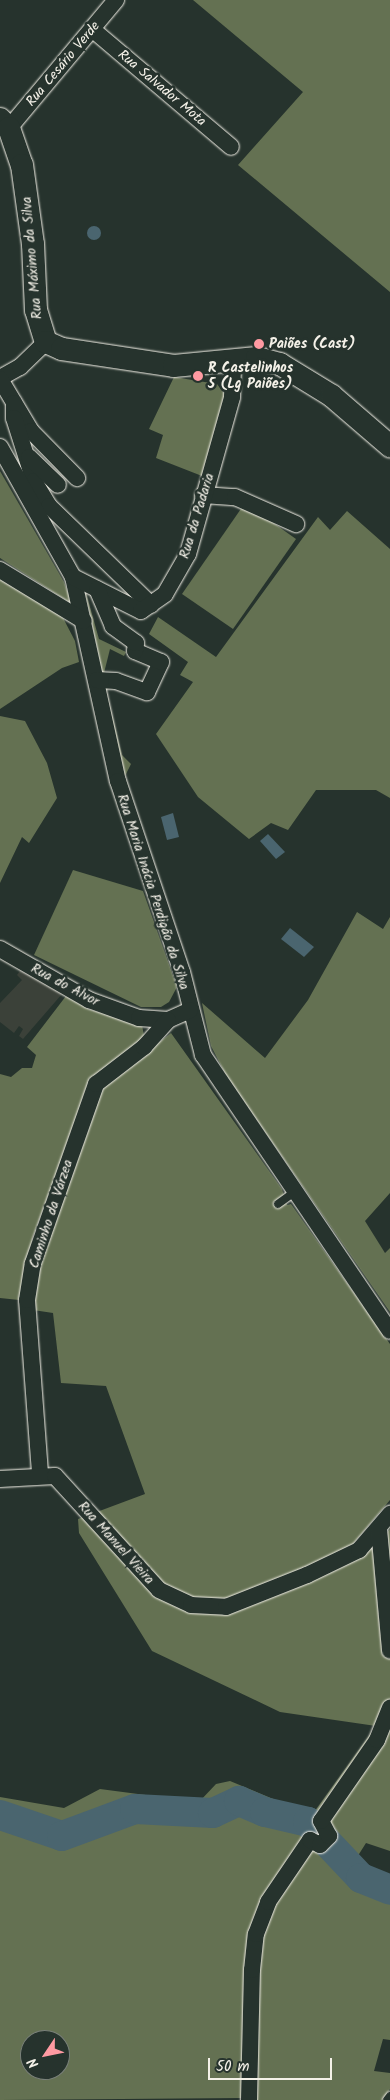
<!DOCTYPE html>
<html>
<head>
<meta charset="utf-8">
<style>
	body { margin:0 }
	#map { position:relative; width:390px; height:2100px; overflow:hidden; background:#26332d; font-family:Kalam,sans-serif }
	div>[style] { position:absolute }
	.built>* { inset:0; background:#3b4139 }
	.green>* { inset:0; background:#647152 }
	.water>* { inset:0; background:#4a656f }
	.round { border-radius:50% }
	.river>* { height:30px; margin:-15px; padding:0 15px; transform-origin:15px; border-radius:15px; background:#4a656f }
	.roads { filter:drop-shadow(0 0 1px #f4f1e8) drop-shadow(0 0 1px #f4f1e8) }
	.lane>* { height:8px; margin:-4px; padding:0 4px; transform-origin:4px; border-radius:4px; background:#26332d }
	.street>* { height:16px; margin:-8px; padding:0 8px; transform-origin:8px; border-radius:8px; background:#26332d }
	.secondary>* { height:22px; margin:-11px; padding:0 11px; transform-origin:11px; border-radius:11px; background:#26332d }
	.dots>* { width:14px; height:14px; translate:-50% -50%; box-sizing:border-box; border:2px solid #26332d; border-radius:50% }
	span { translate:-50% -50%; white-space:nowrap; text-align:center; line-height:1.15; -webkit-text-stroke:5px #26332d; paint-order:stroke }
	.street-label { font-size:14px; color:#f4f1e8 }
	.poi-label { font-size:14px; color:#f4f1e8; font-weight:700 }
	.left { translate:0 -50%; text-align:left }
	.north { position:absolute; left:20px; top:2030px; width:50px; height:50px; box-sizing:border-box; background:#26332d; border:1px solid #787f78; border-radius:50%; rotate:236deg; font-size:14px; font-weight:700; line-height:20px; text-align:center; color:#f4f1e8 }
	.north::after { content:''; display:block; margin:auto; width:18px; height:22px; background:#ff9aa2; clip-path:polygon(50% 0,100% 100%,50% 72%,0 100%) }
	.scale { position:absolute; left:208px; top:2058px; width:124px; height:22px; box-sizing:border-box; border:2px solid #f4f1e8; border-top:0; padding-left:6px; font-size:15px; line-height:18px; white-space:nowrap; color:#f4f1e8; -webkit-text-stroke:4px #26332d; paint-order:stroke }
</style>
</head>
<body>
<div id="map">
	<div class="built">
		<i style="clip-path:polygon(22px 968px,62px 994px,23px 1039px,19px 1036px,23px 1029px,19px 1026px,14px 1033px,0 1022px,0 1003px,22px 980px,17px 975px)"></i>
	</div>
	<div class="green">
		<i style="clip-path:polygon(193px 0,390px 0,390px 292px,238px 165px,303px 92px)"></i>
		<i style="clip-path:polygon(174px 377px,217px 384px,226px 396px,202px 476px,156px 458px,163px 435px,149px 429px)"></i>
		<i style="clip-path:polygon(0 471px,64px 582px,72px 604px,0 558px)"></i>
		<i style="clip-path:polygon(245px 503px,296px 539px,233px 629px,182px 594px)"></i>
		<i style="clip-path:polygon(347px 511px,390px 549px,390px 798px,376px 790px,316px 790px,288px 830px,271px 823px,249px 839px,198px 797px,156px 734px,193px 682px,180px 675px,188px 662px,149px 634px,158px 617px,216px 657px,318px 517px,330px 530px)"></i>
		<i style="clip-path:polygon(0 578px,61px 614px,75px 641px,79px 662px,62px 668px,0 709px)"></i>
		<i style="clip-path:polygon(84px 586px,99px 639px,126px 652px,124px 656px,110px 649px,103px 677px)"></i>
		<i style="clip-path:polygon(105px 685px,122px 755px,131px 764px,124px 778px)"></i>
		<i style="clip-path:polygon(0 716px,25px 721px,47px 763px,57px 798px,29px 843px,22px 837px,0 883px)"></i>
		<i style="clip-path:polygon(73px 870px,143px 891px,177px 987px,169px 1002px,161px 1007px,141px 1007px,34px 955px)"></i>
		<i style="clip-path:polygon(357px 912px,383px 929px,390px 917px,390px 1193px,365px 1221px,385px 1253px,390px 1248px,390px 1312px,227px 1077px,211px 1046px,202px 1003px,265px 1058px,308px 1000px)"></i>
		<i style="clip-path:polygon(66px 996px,88px 1009px,142px 1025px,144px 1036px,91px 1082px,33px 1236px,19px 1300px,0 1298px,0 1074px,11px 1077px,22px 1068px,32px 1068px,36px 1055px,27px 1047px)"></i>
		<i style="clip-path:polygon(evenodd,171px 1033px,282px 1189px,287px 1205px,291px 1204px,390px 1344px,390px 1500px,352px 1545px,373px 1548px,390px 1529px,390px 1851px,366px 1843px,354px 1862px,329px 1819px,311px 1844px,353px 1883px,390px 1900px,390px 2040px,383px 2039px,374px 2071px,390px 2073px,390px 2089px,383px 2100px,253px 2100px,260px 1929px,278px 1891px,311px 1844px,302px 1840px,262px 1906px,248px 1949px,242px 2098px,0 2100px,0 1797px,64px 1808px,100px 1789px,199px 1802px,216px 1784px,230px 1781px,312px 1815px,376px 1726px,280px 1712px,152px 1651px,79px 1533px,78px 1519px,145px 1494px,106px 1386px,61px 1383px,53px 1313px,33px 1310px,40px 1264px,101px 1088px,171px 1033px,30px 2040px,60px 2040px,60px 2070px,30px 2070px,30px 2040px)"></i>
	</div>
	<div class="water">
		<i class="round" style="left:87px;top:226px;width:14px;height:14px"></i>
		<i style="clip-path:polygon(173px 813px,179px 837px,167px 840px,161px 817px)"></i>
		<i style="clip-path:polygon(268px 834px,285px 852px,276px 859px,260px 841px)"></i>
		<i style="clip-path:polygon(290px 928px,314px 947px,304px 957px,281px 939px)"></i>
	</div>
	<div class="river">
		<i style="left:0;top:1815px;width:65px;rotate:18.7deg"></i>
		<i style="left:62px;top:1836px;width:78px;rotate:-20.3deg"></i>
		<i style="left:135px;top:1809px;width:78px;rotate:2.9deg"></i>
		<i style="left:213px;top:1813px;width:29px;rotate:-25deg"></i>
		<i style="left:239px;top:1801px;width:28px;rotate:23deg"></i>
		<i style="left:265px;top:1812px;width:44px;rotate:13.1deg"></i>
		<i style="left:308px;top:1822px;width:77px;rotate:46.6deg"></i>
		<i style="left:361px;top:1878px;width:31px;rotate:22deg"></i>
	</div>
	<div class="roads">
		<div class="lane">
			<i style="left:278px;top:1204px;width:22px;rotate:-36deg"></i>
			<i style="left:387px;top:2100px;width:5px;rotate:-53deg"></i>
		</div>
		<div class="street">
			<i style="left:92px;top:29px;width:182px;rotate:40.3deg"></i>
			<i style="left:9px;top:128px;width:167px;rotate:-50.1deg"></i>
			<i style="left:0;top:378px;width:23px;rotate:-29deg"></i>
			<i style="left:20px;top:367px;width:36px;rotate:-44deg"></i>
			<i style="left:0;top:379px;width:61px;rotate:59.2deg"></i>
			<i style="left:31px;top:431px;width:66px;rotate:45.6deg"></i>
			<i style="left:14px;top:403px;width:15px;rotate:90deg"></i>
			<i style="left:14px;top:418px;width:66px;rotate:72.4deg"></i>
			<i style="left:34px;top:481px;width:29px;rotate:59deg"></i>
			<i style="left:49px;top:506px;width:142px;rotate:44.1deg"></i>
			<i style="left:0;top:447px;width:149px;rotate:60.7deg"></i>
			<i style="left:73px;top:577px;width:209px;rotate:77.6deg"></i>
			<i style="left:118px;top:781px;width:201px;rotate:71.5deg"></i>
			<i style="left:182px;top:972px;width:86px;rotate:75.8deg"></i>
			<i style="left:203px;top:1055px;width:333px;rotate:55.9deg"></i>
			<i style="left:29px;top:457px;width:40px;rotate:44deg"></i>
			<i style="left:203px;top:495px;width:32px;rotate:4deg"></i>
			<i style="left:235px;top:497px;width:67px;rotate:23.9deg"></i>
			<i style="left:0;top:570px;width:98px;rotate:31.3deg"></i>
			<i style="left:73px;top:577px;width:76px;rotate:26.6deg"></i>
			<i style="left:141px;top:611px;width:29px;rotate:-35deg"></i>
			<i style="left:165px;top:594px;width:46px;rotate:-60.1deg"></i>
			<i style="left:188px;top:554px;width:163px;rotate:-74.3deg"></i>
			<i style="left:232px;top:397px;width:36px;rotate:-88deg"></i>
			<i style="left:97px;top:680px;width:19px;rotate:3deg"></i>
			<i style="left:116px;top:681px;width:33px;rotate:20deg"></i>
			<i style="left:147px;top:692px;width:33px;rotate:-65deg"></i>
			<i style="left:161px;top:662px;width:28px;rotate:-157deg"></i>
			<i style="left:135px;top:651px;width:8px;rotate:-83deg"></i>
			<i style="left:136px;top:643px;width:29px;rotate:-144deg"></i>
			<i style="left:113px;top:626px;width:40px;rotate:-113.4deg"></i>
			<i style="left:0;top:949px;width:103px;rotate:29.8deg"></i>
			<i style="left:89px;top:1000px;width:53px;rotate:19.8deg"></i>
			<i style="left:139px;top:1018px;width:29px;rotate:4deg"></i>
			<i style="left:168px;top:1020px;width:24px;rotate:-24deg"></i>
			<i style="left:40px;top:1473px;width:173px;rotate:-94.3deg"></i>
			<i style="left:27px;top:1300px;width:37px;rotate:-81deg"></i>
			<i style="left:33px;top:1263px;width:190px;rotate:-70.6deg"></i>
			<i style="left:96px;top:1084px;width:61px;rotate:-37.6deg"></i>
			<i style="left:144px;top:1047px;width:36px;rotate:-48deg"></i>
			<i style="left:0;top:1479px;width:55px;rotate:-3.1deg"></i>
			<i style="left:55px;top:1476px;width:154px;rotate:47.6deg"></i>
			<i style="left:159px;top:1590px;width:35px;rotate:25deg"></i>
			<i style="left:191px;top:1605px;width:35px;rotate:3deg"></i>
			<i style="left:226px;top:1607px;width:87px;rotate:-21.6deg"></i>
			<i style="left:307px;top:1575px;width:58px;rotate:-25.7deg"></i>
			<i style="left:359px;top:1550px;width:48px;rotate:-49.3deg"></i>
			<i style="left:379px;top:1529px;width:122px;rotate:84.8deg"></i>
			<i style="left:249px;top:2100px;width:130px;rotate:-88.7deg"></i>
			<i style="left:252px;top:1970px;width:36px;rotate:-84deg"></i>
			<i style="left:256px;top:1934px;width:34px;rotate:-69deg"></i>
			<i style="left:268px;top:1902px;width:75px;rotate:-55.9deg"></i>
			<i style="left:310px;top:1840px;width:11px;rotate:27deg"></i>
			<i style="left:320px;top:1845px;width:13px;rotate:-45deg"></i>
			<i style="left:329px;top:1836px;width:17px;rotate:-118deg"></i>
			<i style="left:321px;top:1821px;width:98px;rotate:-55.3deg"></i>
			<i style="left:377px;top:1740px;width:35px;rotate:-68deg"></i>
		</div>
		<div class="secondary">
			<i style="left:0;top:119px;width:13px;rotate:45deg"></i>
			<i style="left:9px;top:128px;width:39px;rotate:71deg"></i>
			<i style="left:22px;top:165px;width:80px;rotate:82.1deg"></i>
			<i style="left:33px;top:244px;width:66px;rotate:87.4deg"></i>
			<i style="left:36px;top:310px;width:34px;rotate:73deg"></i>
			<i style="left:46px;top:342px;width:17px;rotate:24deg"></i>
			<i style="left:62px;top:349px;width:113px;rotate:8.6deg"></i>
			<i style="left:174px;top:366px;width:83px;rotate:-5.5deg"></i>
			<i style="left:257px;top:358px;width:24px;rotate:15deg"></i>
			<i style="left:280px;top:364px;width:61px;rotate:31.6deg"></i>
			<i style="left:332px;top:396px;width:77px;rotate:40.8deg"></i>
		</div>
	</div>
	<div class="dots">
		<i style="left:259px;top:344px;background:#ff9aa2"></i>
		<i style="left:198px;top:376px;background:#ff9aa2"></i>
	</div>
	<div class="street-label">
		<span style="left:63px;top:64px;rotate:-50deg">Rua Cesário Verde</span>
		<span style="left:162px;top:88px;rotate:40deg">Rua Salvador Mota</span>
		<span style="left:32px;top:258px;rotate:-95deg">Rua Máximo da Silva</span>
		<span style="left:197px;top:516px;rotate:-73deg">Rua da Padaria</span>
		<span style="left:153px;top:892px;rotate:72deg">Rua Maria Inácia Perdigão da Silva</span>
		<span style="left:65px;top:985px;rotate:28deg">Rua do Alvor</span>
		<span style="left:51px;top:1214px;rotate:-72deg">Caminho da Várzea</span>
		<span style="left:116px;top:1543px;rotate:48deg">Rua Manuel Vieira</span>
	</div>
	<div class="poi-label">
		<span class="left" style="left:269px;top:344px">Paiões (Cast)</span>
		<span class="left" style="left:208px;top:376px">R Castelinhos<br>5 (Lg Paiões)</span>
	</div>
	<div class="north">N</div>
	<div class="scale">50 m</div>
</div>
</body>
</html>
